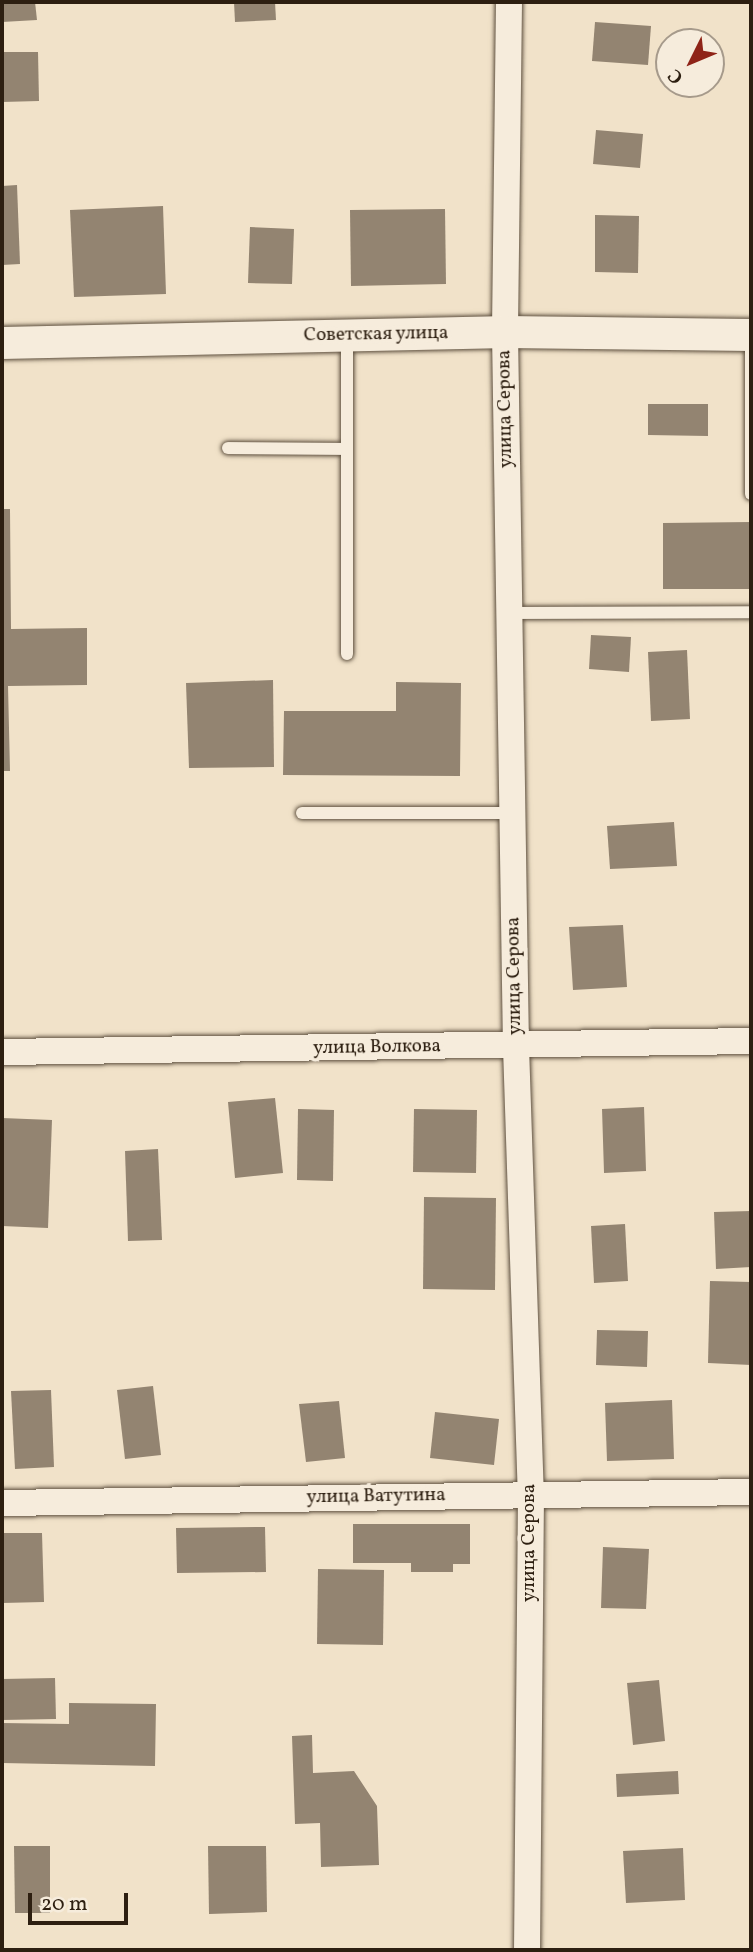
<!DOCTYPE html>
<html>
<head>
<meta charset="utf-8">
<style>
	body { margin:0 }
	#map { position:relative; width:753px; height:1952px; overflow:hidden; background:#f1e2c9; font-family:Vollkorn,serif }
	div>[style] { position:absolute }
	.building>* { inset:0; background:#938471 }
	.roads { filter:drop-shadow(0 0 2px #5e503f) drop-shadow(0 0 2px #5e503f) }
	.service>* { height:12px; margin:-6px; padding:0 6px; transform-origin:6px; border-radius:6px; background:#f6ecdc }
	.minor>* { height:26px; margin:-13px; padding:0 13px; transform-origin:13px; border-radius:13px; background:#f6ecdc }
	.tertiary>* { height:32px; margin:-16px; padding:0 16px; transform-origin:16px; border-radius:16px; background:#f6ecdc }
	span { translate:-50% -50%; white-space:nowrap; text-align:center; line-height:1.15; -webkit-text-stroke:7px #f6ecdc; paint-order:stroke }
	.street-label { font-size:19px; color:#2d1f11 }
	.frame { position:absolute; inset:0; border:4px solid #2d1f11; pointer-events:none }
	.north { position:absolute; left:655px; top:28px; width:70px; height:70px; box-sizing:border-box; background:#f6ecdc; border:2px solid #a69a8b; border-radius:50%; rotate:227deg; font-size:19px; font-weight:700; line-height:28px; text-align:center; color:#2d1f11 }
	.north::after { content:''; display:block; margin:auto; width:24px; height:32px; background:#8f2418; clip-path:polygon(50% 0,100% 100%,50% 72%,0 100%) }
	.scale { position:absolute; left:28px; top:1893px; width:100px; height:32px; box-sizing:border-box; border:4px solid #2d1f11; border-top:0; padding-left:9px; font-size:21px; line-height:24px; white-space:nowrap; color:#2d1f11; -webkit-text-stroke:5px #f6ecdc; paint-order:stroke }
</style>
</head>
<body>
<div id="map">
	<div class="building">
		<i style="clip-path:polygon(2px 2px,35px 2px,37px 20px,2px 22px)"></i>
		<i style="clip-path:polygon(234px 2px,275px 2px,276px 20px,235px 22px)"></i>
		<i style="clip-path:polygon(595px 22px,651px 26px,648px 65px,592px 61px)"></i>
		<i style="clip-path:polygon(2px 52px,38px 52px,39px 101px,2px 102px)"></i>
		<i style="clip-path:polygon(596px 130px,643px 134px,640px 168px,593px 164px)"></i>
		<i style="clip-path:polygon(17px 185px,20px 264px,2px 265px,2px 186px)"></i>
		<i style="clip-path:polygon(163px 206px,166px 294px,74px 297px,70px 210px)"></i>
		<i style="clip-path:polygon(445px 209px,446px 284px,351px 286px,350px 210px)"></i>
		<i style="clip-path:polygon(595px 215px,639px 216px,638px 273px,595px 272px)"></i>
		<i style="clip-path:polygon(250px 227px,294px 229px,292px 284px,248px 283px)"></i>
		<i style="clip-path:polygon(648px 404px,708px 404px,708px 436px,648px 435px)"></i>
		<i style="clip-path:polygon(2px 509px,10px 509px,11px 629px,87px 628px,87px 685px,8px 686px,10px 771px,2px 771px)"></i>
		<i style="clip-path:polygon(751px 522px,751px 589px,663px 589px,663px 523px)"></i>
		<i style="clip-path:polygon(591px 635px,631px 637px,629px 672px,589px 669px)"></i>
		<i style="clip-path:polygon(687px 650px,690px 719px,651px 721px,648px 652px)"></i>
		<i style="clip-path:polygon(273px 680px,274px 767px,189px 768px,186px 683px)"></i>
		<i style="clip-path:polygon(396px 682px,461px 683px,460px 776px,283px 775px,284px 711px,396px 711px)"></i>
		<i style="clip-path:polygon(674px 822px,677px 866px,610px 869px,607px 826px)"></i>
		<i style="clip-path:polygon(623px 925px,627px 987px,573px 990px,569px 927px)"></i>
		<i style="clip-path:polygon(275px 1098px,283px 1173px,235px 1178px,228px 1102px)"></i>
		<i style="clip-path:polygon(644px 1107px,646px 1171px,604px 1173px,602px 1109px)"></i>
		<i style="clip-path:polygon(298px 1109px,334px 1110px,333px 1181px,297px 1180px)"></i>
		<i style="clip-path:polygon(414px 1109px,477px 1110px,476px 1173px,413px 1172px)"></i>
		<i style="clip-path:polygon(2px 1118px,52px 1120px,48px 1228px,2px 1226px)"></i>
		<i style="clip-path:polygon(158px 1149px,162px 1240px,128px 1241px,125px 1151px)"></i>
		<i style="clip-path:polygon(424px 1197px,496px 1198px,495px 1290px,423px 1289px)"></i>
		<i style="clip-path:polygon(751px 1211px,751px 1267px,716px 1269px,714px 1212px)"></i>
		<i style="clip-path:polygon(625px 1224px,628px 1281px,594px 1283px,591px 1226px)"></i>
		<i style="clip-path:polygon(710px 1281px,751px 1282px,751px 1365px,708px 1363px)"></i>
		<i style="clip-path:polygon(597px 1330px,648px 1331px,647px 1367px,596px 1365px)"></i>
		<i style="clip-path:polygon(153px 1386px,161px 1455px,125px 1459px,117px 1390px)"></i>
		<i style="clip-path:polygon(51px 1390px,54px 1467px,15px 1469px,11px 1391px)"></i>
		<i style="clip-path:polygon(672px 1400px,674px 1459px,607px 1461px,605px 1403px)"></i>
		<i style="clip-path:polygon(339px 1401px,345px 1458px,306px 1462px,299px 1404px)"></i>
		<i style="clip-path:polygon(435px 1412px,499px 1419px,494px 1465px,430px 1458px)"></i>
		<i style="clip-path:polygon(353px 1524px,470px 1524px,470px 1564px,453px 1564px,453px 1572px,411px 1572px,411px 1563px,353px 1563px)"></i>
		<i style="clip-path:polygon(265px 1527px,266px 1572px,177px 1573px,176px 1528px)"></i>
		<i style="clip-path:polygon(2px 1533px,42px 1533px,44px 1602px,2px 1603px)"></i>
		<i style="clip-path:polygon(603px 1547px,649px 1549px,646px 1609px,601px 1608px)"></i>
		<i style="clip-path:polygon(318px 1569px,384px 1570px,383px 1645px,317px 1644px)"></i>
		<i style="clip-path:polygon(55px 1678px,56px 1719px,2px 1720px,2px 1679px)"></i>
		<i style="clip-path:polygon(659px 1680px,665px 1741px,633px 1745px,627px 1683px)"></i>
		<i style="clip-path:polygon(69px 1703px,156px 1704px,155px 1766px,2px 1763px,2px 1723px,69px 1724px)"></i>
		<i style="clip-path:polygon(312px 1735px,313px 1773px,354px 1771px,377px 1806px,379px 1865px,321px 1867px,320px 1823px,295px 1824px,292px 1736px)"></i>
		<i style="clip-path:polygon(678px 1771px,679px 1794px,617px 1797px,616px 1774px)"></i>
		<i style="clip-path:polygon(14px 1846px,50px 1846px,50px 1913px,15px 1913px)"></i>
		<i style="clip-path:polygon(208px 1846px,266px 1846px,267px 1912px,209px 1914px)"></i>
		<i style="clip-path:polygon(683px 1848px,685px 1900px,626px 1903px,623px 1851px)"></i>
	</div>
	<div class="roads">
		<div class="service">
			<i style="left:751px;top:335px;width:159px;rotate:90deg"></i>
			<i style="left:228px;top:448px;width:119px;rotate:0.5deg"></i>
			<i style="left:509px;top:613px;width:242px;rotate:-0.2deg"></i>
			<i style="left:347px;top:654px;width:318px;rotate:-90deg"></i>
			<i style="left:302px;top:813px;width:210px"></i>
		</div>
		<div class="minor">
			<i style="left:509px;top:2px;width:330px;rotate:90.7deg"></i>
			<i style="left:505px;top:332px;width:715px;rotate:89.12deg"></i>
			<i style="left:516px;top:1047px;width:447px;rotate:88.1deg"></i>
			<i style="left:531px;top:1494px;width:456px;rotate:90.5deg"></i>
			<i style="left:2px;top:1052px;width:749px;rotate:-0.84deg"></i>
			<i style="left:2px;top:1503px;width:749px;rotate:-0.84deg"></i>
		</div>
		<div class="tertiary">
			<i style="left:2px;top:343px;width:503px;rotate:-1.25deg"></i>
			<i style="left:505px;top:332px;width:246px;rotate:0.7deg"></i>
		</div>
	</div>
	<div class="street-label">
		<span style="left:376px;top:335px;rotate:-1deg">Советская улица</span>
		<span style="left:506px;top:409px;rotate:-91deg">улица Серова</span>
		<span style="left:515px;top:976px;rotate:-91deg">улица Серова</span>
		<span style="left:377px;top:1048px;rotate:-1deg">улица Волкова</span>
		<span style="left:376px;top:1497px;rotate:-1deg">улица Ватутина</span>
		<span style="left:530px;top:1543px;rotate:-90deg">улица Серова</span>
	</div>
	<div class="frame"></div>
	<div class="north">С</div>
	<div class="scale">20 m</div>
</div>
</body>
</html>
